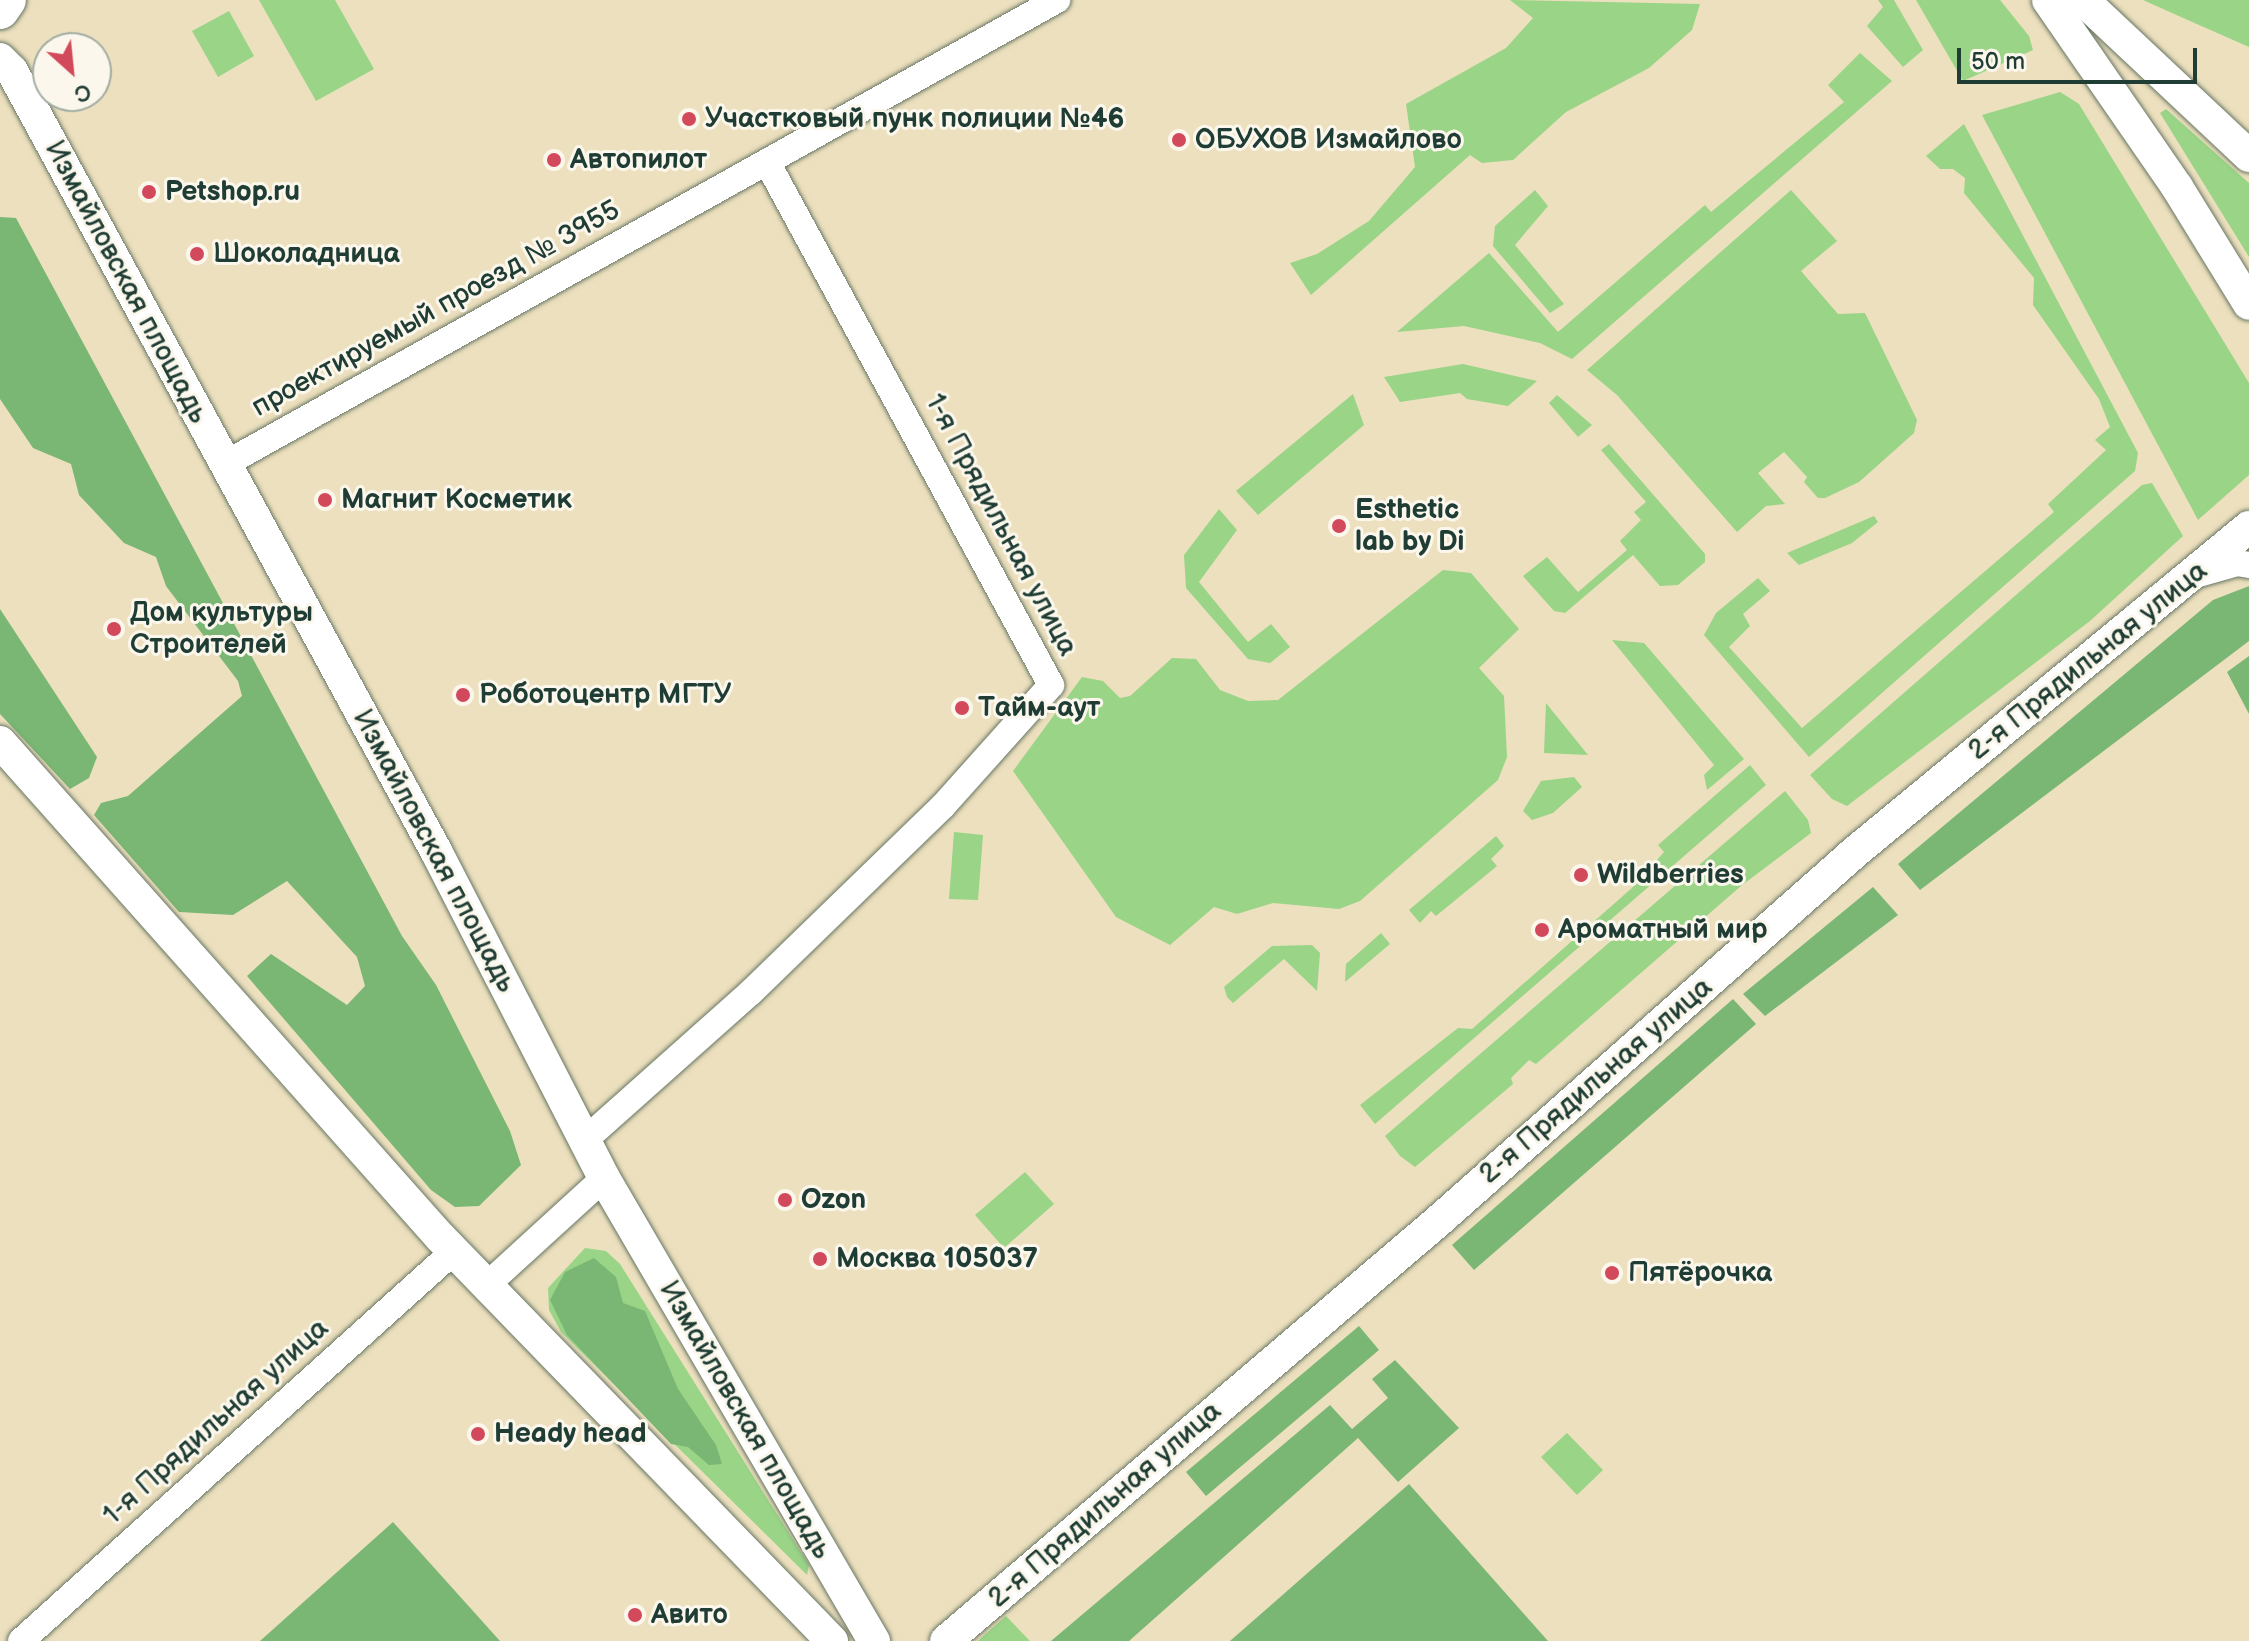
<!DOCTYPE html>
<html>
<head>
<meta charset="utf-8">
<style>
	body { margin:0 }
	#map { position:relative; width:2249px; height:1641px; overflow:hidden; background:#ede0be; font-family:"Balsamiq Sans",sans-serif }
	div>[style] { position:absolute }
	.green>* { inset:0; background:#99d487 }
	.forest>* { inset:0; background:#7ab674 }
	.roads { filter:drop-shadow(0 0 2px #677664) drop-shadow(0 0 2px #677664) }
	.minor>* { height:26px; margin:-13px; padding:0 13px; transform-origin:13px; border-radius:13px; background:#fff }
	.tertiary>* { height:32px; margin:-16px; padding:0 16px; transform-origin:16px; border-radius:16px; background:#fff }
	.secondary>* { height:38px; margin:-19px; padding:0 19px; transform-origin:19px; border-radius:19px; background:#fff }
	.dots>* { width:22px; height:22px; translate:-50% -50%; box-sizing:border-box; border:4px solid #fbf7ec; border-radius:50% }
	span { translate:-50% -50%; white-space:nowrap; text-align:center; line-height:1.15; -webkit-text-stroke:6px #fbf7ec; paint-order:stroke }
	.poi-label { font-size:28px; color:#1f3d34; font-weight:700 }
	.left { translate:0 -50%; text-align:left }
	.street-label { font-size:28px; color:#1f3d34 }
	.north { position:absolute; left:32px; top:32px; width:80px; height:80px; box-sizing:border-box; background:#fbf7ec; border:2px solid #a3ada2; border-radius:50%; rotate:153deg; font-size:22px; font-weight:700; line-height:32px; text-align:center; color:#1f3d34 }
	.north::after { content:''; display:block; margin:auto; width:28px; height:36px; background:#d1495b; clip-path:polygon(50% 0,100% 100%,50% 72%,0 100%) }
	.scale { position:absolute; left:1957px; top:48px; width:240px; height:36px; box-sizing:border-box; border:4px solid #1f3d34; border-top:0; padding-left:10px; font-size:24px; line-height:28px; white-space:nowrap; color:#1f3d34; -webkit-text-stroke:6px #fbf7ec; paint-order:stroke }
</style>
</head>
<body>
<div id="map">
	<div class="green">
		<i style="clip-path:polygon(259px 0,335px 0,374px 69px,316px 101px)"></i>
		<i style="clip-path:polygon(1510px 0,1700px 4px,1692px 30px,1649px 68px,1566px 112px,1513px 160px,1482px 163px,1470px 155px,1311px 295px,1290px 263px,1317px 254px,1369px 221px,1415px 167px,1406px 104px,1506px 48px,1533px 18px)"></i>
		<i style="clip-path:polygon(1878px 0,1894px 0,1923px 50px,1903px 67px,1867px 26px,1883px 7px)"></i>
		<i style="clip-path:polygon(1916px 0,2000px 0,2029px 36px,2033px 50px,1963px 81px)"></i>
		<i style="clip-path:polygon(2143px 0,2249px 0,2249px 47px,2181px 17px)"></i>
		<i style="clip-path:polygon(229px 11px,254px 56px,218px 77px,192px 31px)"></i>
		<i style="clip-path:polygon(1860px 53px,1892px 81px,1572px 359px,1540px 343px,1464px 326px,1397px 332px,1489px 253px,1558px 332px,1705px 205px,1711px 212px,1844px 102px,1828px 85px)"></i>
		<i style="clip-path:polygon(2060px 92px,2079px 104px,2249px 383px,2249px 475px,2198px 520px,1982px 115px)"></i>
		<i style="clip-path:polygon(2166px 109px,2249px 183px,2249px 257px,2160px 113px)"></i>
		<i style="clip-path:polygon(1964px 124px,2138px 453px,2135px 471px,1809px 757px,1704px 635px,1716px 613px,1758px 578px,1770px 591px,1743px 614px,1750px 626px,1729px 647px,1802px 728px,2054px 512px,2048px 504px,2106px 450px,2095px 440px,2110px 427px,2099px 399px,2033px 305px,2034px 278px,1964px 193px,1965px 178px,1953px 169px,1940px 169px,1926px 156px)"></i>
		<i style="clip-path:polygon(1535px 190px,1548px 206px,1515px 245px,1564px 304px,1550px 313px,1493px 246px,1495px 226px)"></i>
		<i style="clip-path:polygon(1791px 190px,1837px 241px,1801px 271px,1838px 314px,1865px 313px,1917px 420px,1914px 433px,1859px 482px,1825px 498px,1818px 498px,1804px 482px,1807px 477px,1784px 452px,1758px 473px,1785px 504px,1766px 506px,1737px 532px,1617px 395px,1587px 370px)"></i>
		<i style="clip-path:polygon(1463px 364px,1537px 381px,1508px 406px,1467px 399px,1460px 393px,1400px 402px,1384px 377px)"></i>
		<i style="clip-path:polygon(1353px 394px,1364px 425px,1258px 515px,1236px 491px)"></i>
		<i style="clip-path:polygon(1557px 395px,1592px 425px,1578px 437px,1549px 403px)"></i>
		<i style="clip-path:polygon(1609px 444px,1705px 554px,1705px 562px,1678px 585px,1660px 586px,1633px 555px,1565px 613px,1554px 611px,1523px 576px,1547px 557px,1578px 592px,1627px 550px,1620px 541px,1641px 520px,1634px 512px,1646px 502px,1601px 450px)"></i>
		<i style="clip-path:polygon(2152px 483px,2183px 536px,2090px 621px,1847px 806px,1832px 799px,1810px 775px,2142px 485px)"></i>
		<i style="clip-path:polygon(1219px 509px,1237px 530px,1199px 582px,1248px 642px,1271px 624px,1290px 647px,1270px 663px,1248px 659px,1186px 588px,1184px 555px)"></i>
		<i style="clip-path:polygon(1874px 516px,1878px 522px,1852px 543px,1799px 565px,1787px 553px)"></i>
		<i style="clip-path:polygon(1443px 570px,1471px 573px,1519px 629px,1479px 668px,1504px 696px,1507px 757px,1498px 780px,1360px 901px,1339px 909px,1273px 903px,1237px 914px,1214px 907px,1170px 945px,1116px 917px,1013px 771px,1082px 677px,1103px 681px,1120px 698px,1130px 696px,1172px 658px,1196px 659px,1220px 690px,1248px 701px,1278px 700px)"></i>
		<i style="clip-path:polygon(1612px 640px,1644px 643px,1744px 759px,1707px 790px,1704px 775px,1714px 765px)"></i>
		<i style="clip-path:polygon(1546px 703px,1588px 755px,1544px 753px)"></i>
		<i style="clip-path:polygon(1750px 765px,1766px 785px,1375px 1124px,1360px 1105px,1458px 1028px,1472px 1029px,1633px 887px,1664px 852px,1658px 845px)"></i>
		<i style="clip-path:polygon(1574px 777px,1582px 787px,1553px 813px,1532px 820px,1523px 811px,1541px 781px)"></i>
		<i style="clip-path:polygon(1785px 791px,1808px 820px,1811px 833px,1741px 886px,1536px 1064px,1529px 1060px,1511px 1078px,1513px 1084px,1415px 1167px,1400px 1156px,1385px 1136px)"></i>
		<i style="clip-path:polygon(954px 832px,983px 835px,978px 900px,949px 899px)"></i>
		<i style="clip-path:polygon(1496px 836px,1504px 846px,1491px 859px,1497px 866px,1436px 916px,1431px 911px,1420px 923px,1409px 910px)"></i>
		<i style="clip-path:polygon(1381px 933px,1390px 944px,1345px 982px,1346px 964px)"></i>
		<i style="clip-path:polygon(1312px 945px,1320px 953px,1317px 991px,1284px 959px,1233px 1003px,1227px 997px,1224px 987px,1272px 946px)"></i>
		<i style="clip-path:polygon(1025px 1172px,1054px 1204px,1004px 1248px,975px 1215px)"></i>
		<i style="clip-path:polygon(585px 1248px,606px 1251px,620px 1264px,809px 1565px,807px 1575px,561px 1332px,549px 1310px,548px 1288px)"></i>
		<i style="clip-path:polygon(1567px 1433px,1603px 1470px,1577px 1495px,1541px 1457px)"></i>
		<i style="clip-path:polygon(1006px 1616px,1030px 1641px,978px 1641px,982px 1637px)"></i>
	</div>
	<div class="forest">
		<i style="clip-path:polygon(0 217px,16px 218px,402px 936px,436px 985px,510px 1131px,521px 1165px,479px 1206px,455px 1207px,431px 1190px,247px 976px,271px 954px,347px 1005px,365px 986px,357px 957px,287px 881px,233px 915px,179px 912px,94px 815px,101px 803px,128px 796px,242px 696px,238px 681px,166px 586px,156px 557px,124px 543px,79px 495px,71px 464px,33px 448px,0 399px)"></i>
		<i style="clip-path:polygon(2249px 586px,2249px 641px,1920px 890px,1898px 864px,2213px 600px)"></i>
		<i style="clip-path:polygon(0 609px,97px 757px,89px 778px,70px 789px,0 714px)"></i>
		<i style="clip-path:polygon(2249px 656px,2249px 714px,2227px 672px)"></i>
		<i style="clip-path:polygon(1873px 887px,1898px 915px,1765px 1016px,1743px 994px)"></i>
		<i style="clip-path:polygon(1733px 999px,1756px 1024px,1474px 1270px,1452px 1245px)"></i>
		<i style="clip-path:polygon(594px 1258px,616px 1277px,623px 1303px,645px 1311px,678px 1389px,716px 1445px,722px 1464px,709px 1465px,688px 1447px,671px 1444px,567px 1335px,550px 1300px,565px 1272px)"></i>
		<i style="clip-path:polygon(1359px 1326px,1379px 1350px,1206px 1496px,1186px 1472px)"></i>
		<i style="clip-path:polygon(1395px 1360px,1459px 1428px,1398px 1482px,1358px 1438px,1129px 1641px,1051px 1641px,1330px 1405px,1352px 1429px,1388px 1398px,1372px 1379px)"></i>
		<i style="clip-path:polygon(1409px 1484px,1548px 1641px,1230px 1641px)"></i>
		<i style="clip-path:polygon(393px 1522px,500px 1641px,260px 1641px)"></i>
	</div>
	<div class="roads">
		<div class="minor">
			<i style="left:225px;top:464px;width:953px;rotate:-29.15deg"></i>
			<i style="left:2195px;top:575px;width:44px;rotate:-15.9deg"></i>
			<i style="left:2237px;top:563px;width:12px;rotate:9deg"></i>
			<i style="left:586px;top:1139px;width:221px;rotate:-41.7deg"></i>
			<i style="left:751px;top:992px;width:267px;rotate:-44.1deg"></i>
			<i style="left:943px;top:806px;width:162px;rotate:-48.2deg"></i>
			<i style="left:1051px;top:685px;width:595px;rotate:-118.5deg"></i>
			<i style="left:488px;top:1284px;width:157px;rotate:-42.4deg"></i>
			<i style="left:21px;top:1641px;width:583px;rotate:-42.01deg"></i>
		</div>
		<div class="tertiary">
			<i style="left:2048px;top:0;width:227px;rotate:55.4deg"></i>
			<i style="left:2177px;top:187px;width:137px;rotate:58.4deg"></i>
			<i style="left:2083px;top:0;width:228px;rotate:43.2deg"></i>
			<i style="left:0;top:59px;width:17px;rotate:45deg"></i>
			<i style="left:12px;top:71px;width:888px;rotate:61.47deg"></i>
			<i style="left:436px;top:851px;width:368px;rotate:62.8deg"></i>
			<i style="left:604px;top:1178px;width:536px;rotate:59.75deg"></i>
			<i style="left:0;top:742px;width:662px;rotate:48.37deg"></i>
			<i style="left:440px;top:1237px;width:563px;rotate:45.86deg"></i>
			<i style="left:946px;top:1641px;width:644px;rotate:-40.47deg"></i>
			<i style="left:1436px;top:1223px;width:560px;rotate:-41.52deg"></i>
			<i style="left:1855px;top:852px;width:511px;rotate:-39.52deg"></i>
		</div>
		<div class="secondary">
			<i style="left:0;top:10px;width:12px;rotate:-55deg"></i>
		</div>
	</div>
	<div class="dots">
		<i style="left:689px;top:119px;background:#d1495b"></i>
		<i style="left:1179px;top:140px;background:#d1495b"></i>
		<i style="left:554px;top:160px;background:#d1495b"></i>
		<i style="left:149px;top:192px;background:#d1495b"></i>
		<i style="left:197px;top:254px;background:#d1495b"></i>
		<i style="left:325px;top:500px;background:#d1495b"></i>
		<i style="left:1339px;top:526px;background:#d1495b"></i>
		<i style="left:114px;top:629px;background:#d1495b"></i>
		<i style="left:463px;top:695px;background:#d1495b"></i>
		<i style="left:962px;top:708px;background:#d1495b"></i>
		<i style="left:1581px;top:875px;background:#d1495b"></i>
		<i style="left:1542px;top:930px;background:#d1495b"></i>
		<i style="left:785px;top:1200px;background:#d1495b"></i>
		<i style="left:820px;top:1259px;background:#d1495b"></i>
		<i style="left:1612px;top:1273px;background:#d1495b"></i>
		<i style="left:478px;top:1434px;background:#d1495b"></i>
		<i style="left:635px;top:1615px;background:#d1495b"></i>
	</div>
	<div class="poi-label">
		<span class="left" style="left:705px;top:119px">Участковый пунк полиции №46</span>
		<span class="left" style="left:1195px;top:140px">ОБУХОВ Измайлово</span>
		<span class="left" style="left:570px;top:160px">Автопилот</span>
		<span class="left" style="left:165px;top:192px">Petshop.ru</span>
		<span class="left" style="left:213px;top:254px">Шоколадница</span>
		<span class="left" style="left:341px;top:500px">Магнит Косметик</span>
		<span class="left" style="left:1355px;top:526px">Esthetic<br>lab by Di</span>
		<span class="left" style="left:130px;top:629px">Дом культуры<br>Строителей</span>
		<span class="left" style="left:479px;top:695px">Роботоцентр МГТУ</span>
		<span class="left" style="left:978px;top:708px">Тайм-аут</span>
		<span class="left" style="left:1597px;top:875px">Wildberries</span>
		<span class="left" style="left:1558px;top:930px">Ароматный мир</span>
		<span class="left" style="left:801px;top:1200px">Ozon</span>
		<span class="left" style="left:836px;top:1259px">Москва 105037</span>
		<span class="left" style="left:1628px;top:1273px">Пятёрочка</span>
		<span class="left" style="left:494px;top:1434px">Heady head</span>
		<span class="left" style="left:651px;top:1615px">Авито</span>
	</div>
	<div class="street-label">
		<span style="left:126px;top:282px;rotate:62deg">Измайловская площадь</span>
		<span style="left:436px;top:309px;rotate:-29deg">проектируемый проезд № 3955</span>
		<span style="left:1001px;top:525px;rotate:62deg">1-я Прядильная улица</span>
		<span style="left:2088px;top:661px;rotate:-39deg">2-я Прядильная улица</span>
		<span style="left:434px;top:851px;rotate:62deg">Измайловская площадь</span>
		<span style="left:1596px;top:1081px;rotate:-41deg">2-я Прядильная улица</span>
		<span style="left:745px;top:1420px;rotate:60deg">Измайловская площадь</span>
		<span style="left:216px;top:1422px;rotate:-42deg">1-я Прядильная улица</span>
		<span style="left:1105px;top:1505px;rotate:-41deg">2-я Прядильная улица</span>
	</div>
	<div class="north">С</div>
	<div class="scale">50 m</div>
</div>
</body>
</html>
